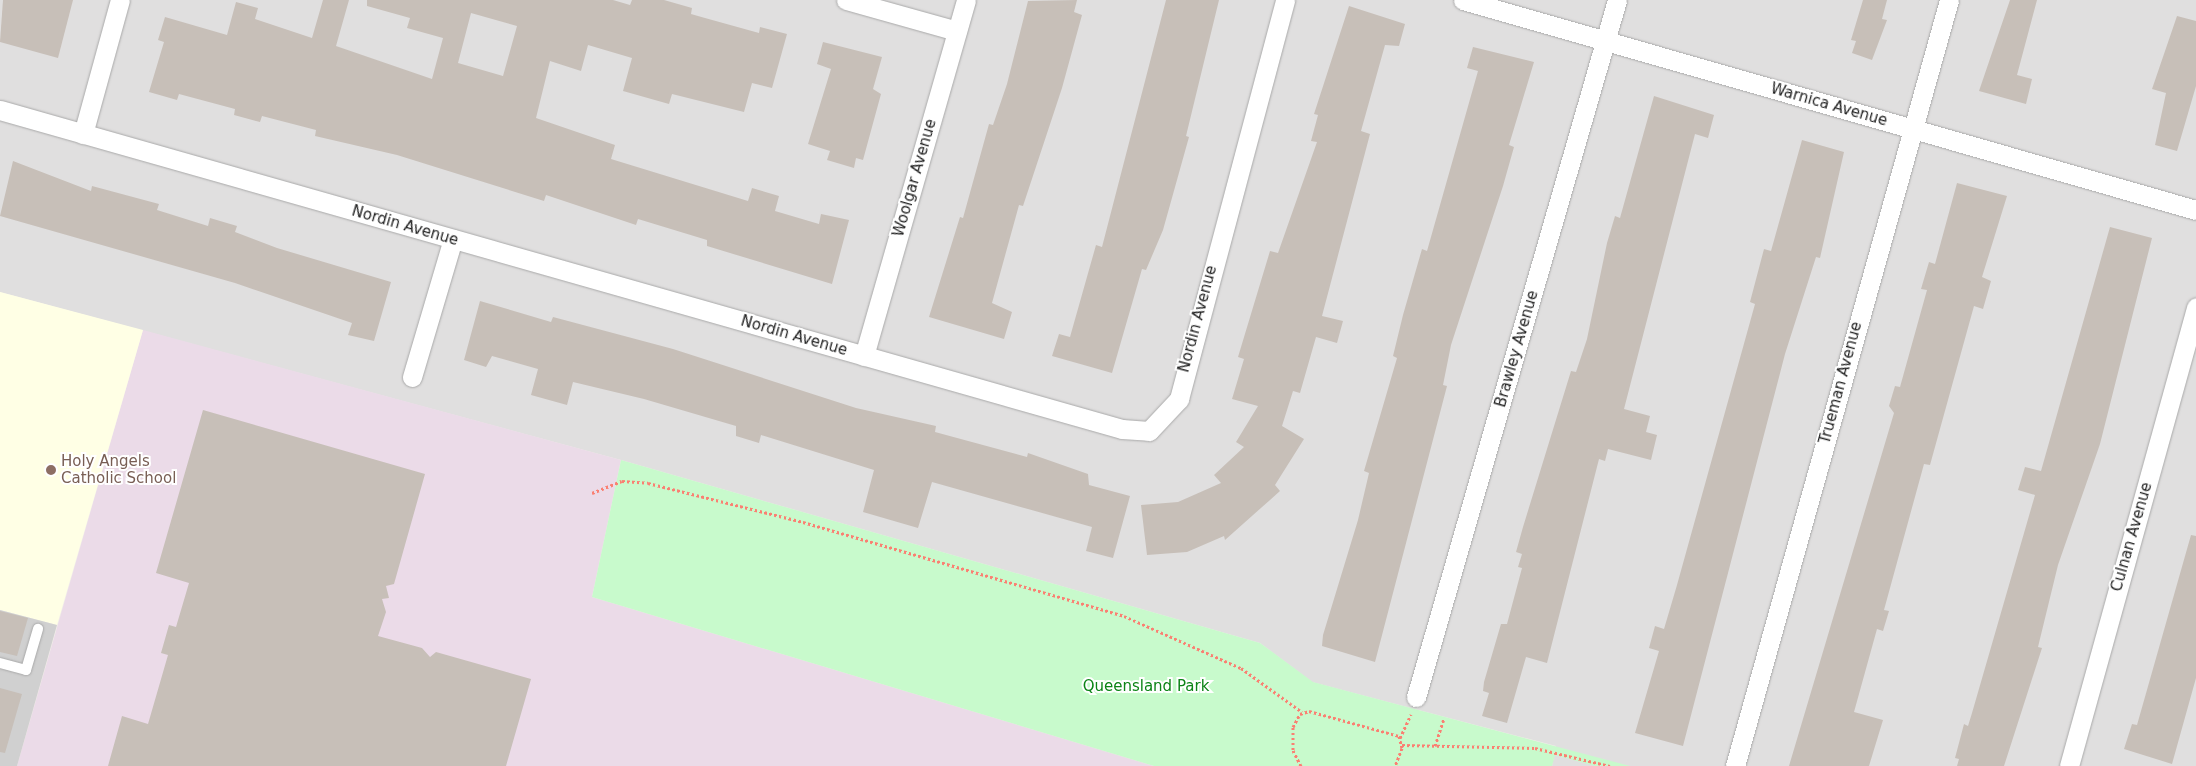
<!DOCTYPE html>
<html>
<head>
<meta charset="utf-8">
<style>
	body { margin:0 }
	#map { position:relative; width:2196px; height:766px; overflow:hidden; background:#f2efe9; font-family:"DejaVu Sans",sans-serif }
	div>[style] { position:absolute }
	.residential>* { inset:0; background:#e0dfdf }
	.industrial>* { inset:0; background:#ebdbe8 }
	.education>* { inset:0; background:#ffffe5 }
	.religious>* { inset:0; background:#d0d0d0 }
	.park>* { inset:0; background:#c8facc }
	.building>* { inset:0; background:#c7bfb8 }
	.path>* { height:3px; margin-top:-1.5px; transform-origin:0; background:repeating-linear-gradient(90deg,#fa8072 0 2.5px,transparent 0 5px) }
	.roads { filter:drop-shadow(0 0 1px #a9a9a9) drop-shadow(0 0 1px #a9a9a9) }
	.service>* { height:10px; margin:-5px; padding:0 5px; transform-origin:5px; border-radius:5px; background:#fff }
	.minor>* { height:19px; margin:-9.5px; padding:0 9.5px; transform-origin:9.5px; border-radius:9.5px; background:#fff }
	.dots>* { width:14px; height:14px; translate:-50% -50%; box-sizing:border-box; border:2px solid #fff; border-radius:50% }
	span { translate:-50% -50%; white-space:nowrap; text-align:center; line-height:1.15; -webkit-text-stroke:4px #fff; paint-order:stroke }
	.street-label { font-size:15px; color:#222 }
	.education-label { font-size:15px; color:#785e54 }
	.left { translate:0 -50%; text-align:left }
	.park-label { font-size:15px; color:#0c8416 }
</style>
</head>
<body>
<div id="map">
	<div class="residential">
		<i style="clip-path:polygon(0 0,2196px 0,2196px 766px,1552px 766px,1556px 746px,1312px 682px,1260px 643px,621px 460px,0 292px)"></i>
	</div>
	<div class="industrial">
		<i style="clip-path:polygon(143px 330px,621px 460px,592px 597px,1154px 766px,17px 766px)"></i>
	</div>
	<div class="education">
		<i style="clip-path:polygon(0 292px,143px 330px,57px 625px,0 610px)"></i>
	</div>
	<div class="religious">
		<i style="clip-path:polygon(0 610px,57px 625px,17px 766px,0 766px)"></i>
	</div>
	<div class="park">
		<i style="clip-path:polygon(621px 460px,1260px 643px,1313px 682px,1630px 766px,1595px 766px,1555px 755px,1552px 766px,1154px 766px,592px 597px)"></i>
	</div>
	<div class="building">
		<i style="clip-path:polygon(3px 0,73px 0,58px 58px,0 42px)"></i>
		<i style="clip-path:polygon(evenodd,323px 0,349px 0,336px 46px,432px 79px,443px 38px,407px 28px,410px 18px,367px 6px,367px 0,613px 0,630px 5px,632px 0,664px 0,692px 8px,691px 14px,705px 18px,759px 33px,760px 27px,787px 34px,772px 88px,752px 83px,744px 112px,672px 94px,669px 104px,623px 91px,632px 58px,588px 45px,581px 71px,550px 61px,536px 118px,615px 145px,611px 159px,748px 201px,752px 188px,779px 196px,775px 211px,819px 224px,821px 214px,849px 220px,832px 284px,707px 246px,707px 240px,638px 219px,636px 225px,546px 195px,544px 201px,397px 155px,315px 136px,316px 130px,262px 116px,260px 122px,234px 115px,235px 109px,179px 94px,177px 100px,149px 92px,164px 42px,158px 40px,165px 17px,227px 35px,236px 2px,258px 8px,255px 19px,312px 38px,323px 0,471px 13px,517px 26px,503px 76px,458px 63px,471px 13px)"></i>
		<i style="clip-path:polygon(1077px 0,1074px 12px,1082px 15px,1062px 88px,1023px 206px,1019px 205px,992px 303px,1012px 312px,1004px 339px,929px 317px,960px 217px,963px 218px,989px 124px,993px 125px,1007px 84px,1028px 1px)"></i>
		<i style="clip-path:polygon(1166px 0,1219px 0,1186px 136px,1189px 137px,1163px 230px,1146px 270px,1142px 269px,1112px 373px,1052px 356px,1059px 334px,1070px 337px,1096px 245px,1102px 247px)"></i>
		<i style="clip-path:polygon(1863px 0,1887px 0,1882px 19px,1887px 20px,1872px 60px,1852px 53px,1856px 41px,1851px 40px)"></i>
		<i style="clip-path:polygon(2010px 0,2037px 0,2017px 75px,2032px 79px,2026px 104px,1979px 91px)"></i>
		<i style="clip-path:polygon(1349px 6px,1405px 24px,1399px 46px,1385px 45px,1361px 131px,1370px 134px,1322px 316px,1343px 321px,1337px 343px,1316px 337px,1300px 393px,1293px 391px,1282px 426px,1304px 439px,1275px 485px,1280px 491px,1225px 540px,1224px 536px,1187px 552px,1147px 555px,1141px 505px,1178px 502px,1221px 483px,1214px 475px,1244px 447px,1236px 442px,1258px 406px,1232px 399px,1244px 359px,1238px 357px,1270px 251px,1278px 253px,1317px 142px,1311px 141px,1318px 115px,1314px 114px)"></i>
		<i style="clip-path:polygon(2177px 16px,2196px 21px,2196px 86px,2177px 151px,2155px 145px,2166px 93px,2152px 89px)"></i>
		<i style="clip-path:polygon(823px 42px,882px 57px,873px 89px,881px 94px,863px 160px,856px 158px,854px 168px,827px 160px,830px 151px,808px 144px,831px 69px,817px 64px)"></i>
		<i style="clip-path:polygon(1473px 47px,1534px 62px,1509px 145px,1514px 147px,1503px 186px,1451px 345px,1443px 385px,1447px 386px,1375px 662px,1322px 646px,1323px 635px,1358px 520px,1369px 473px,1364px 471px,1397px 358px,1393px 356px,1403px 315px,1422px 249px,1427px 251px,1478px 71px,1467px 68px)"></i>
		<i style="clip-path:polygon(1654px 96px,1714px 115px,1708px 138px,1695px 134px,1624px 409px,1650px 416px,1646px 432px,1657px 435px,1651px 460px,1608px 449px,1605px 461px,1599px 459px,1547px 663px,1526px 657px,1507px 723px,1482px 716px,1489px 693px,1483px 691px,1484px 682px,1501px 624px,1507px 624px,1522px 568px,1518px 567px,1522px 554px,1516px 552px,1523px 527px,1571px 371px,1576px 372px,1587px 339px,1607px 243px,1615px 216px,1620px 218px)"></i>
		<i style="clip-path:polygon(1802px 140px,1844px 152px,1820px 258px,1816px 257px,1785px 354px,1683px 746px,1635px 733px,1659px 651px,1649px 648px,1655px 626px,1664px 629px,1677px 585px,1755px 304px,1750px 302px,1764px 249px,1771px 251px)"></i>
		<i style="clip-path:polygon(13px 161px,91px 191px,92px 186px,159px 204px,157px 210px,208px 226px,210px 218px,237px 226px,235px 232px,277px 248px,391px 282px,374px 341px,348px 335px,352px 323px,235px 283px,0 216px)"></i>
		<i style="clip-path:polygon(1957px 183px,2007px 196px,1982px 277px,1991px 281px,1983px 309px,1974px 306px,1930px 465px,1924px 464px,1884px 610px,1889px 611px,1883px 631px,1877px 629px,1854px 712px,1883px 720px,1869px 766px,1789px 766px,1894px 413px,1889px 406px,1895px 386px,1900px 387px,1927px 290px,1921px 289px,1929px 262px,1935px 264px)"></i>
		<i style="clip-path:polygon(2110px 227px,2152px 238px,2100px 444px,2058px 565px,2038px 647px,2042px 648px,2004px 766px,1957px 766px,1959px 759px,1955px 758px,1964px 724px,1968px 726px,1972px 713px,2035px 495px,2018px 490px,2025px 467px,2041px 471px)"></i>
		<i style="clip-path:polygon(480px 301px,551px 322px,553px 317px,673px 349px,856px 408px,936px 426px,935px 432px,1027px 457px,1028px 453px,1088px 474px,1089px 485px,1130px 496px,1113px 558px,1086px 551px,1092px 527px,932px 482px,918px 528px,863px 512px,874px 470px,761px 435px,759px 443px,736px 436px,736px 426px,644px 399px,573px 382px,567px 405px,531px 395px,538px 369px,492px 356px,486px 367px,464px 360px)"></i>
		<i style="clip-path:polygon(203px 410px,425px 474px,394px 584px,386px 586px,389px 598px,382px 599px,386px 612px,378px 636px,422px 648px,430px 657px,436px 652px,531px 679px,506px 766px,108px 766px,122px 716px,148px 724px,168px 655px,161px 653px,169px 625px,176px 627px,189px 583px,156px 573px)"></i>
		<i style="clip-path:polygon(2191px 535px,2196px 536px,2196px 678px,2172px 764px,2124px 749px,2132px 724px,2137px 725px)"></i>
		<i style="clip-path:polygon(0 611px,28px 618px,17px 656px,0 652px)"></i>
		<i style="clip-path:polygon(0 688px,22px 694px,5px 753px,0 752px)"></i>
	</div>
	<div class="path">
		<i style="left:592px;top:493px;width:32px;rotate:-22deg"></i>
		<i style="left:622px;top:481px;width:26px;rotate:4deg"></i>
		<i style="left:648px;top:483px;width:160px;rotate:14.1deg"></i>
		<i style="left:803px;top:522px;width:334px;rotate:16.3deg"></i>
		<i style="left:1124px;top:616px;width:128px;rotate:24deg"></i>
		<i style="left:1241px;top:668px;width:75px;rotate:35.8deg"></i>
		<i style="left:1400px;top:738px;width:26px;rotate:-65deg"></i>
		<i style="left:1402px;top:745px;width:133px;rotate:1.3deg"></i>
		<i style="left:1535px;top:748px;width:77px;rotate:13.5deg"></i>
		<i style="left:1435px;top:746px;width:29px;rotate:-72deg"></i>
		<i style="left:1301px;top:766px;width:18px;rotate:-117deg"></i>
		<i style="left:1293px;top:750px;width:23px;rotate:-90deg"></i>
		<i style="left:1293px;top:727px;width:15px;rotate:-62deg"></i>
		<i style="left:1300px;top:714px;width:9px;rotate:-18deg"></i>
		<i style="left:1309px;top:711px;width:93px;rotate:15.5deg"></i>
		<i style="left:1399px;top:736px;width:12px;rotate:76deg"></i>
		<i style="left:1402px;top:748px;width:19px;rotate:111deg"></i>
	</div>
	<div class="roads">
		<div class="service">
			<i style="left:0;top:663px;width:27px;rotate:15deg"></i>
			<i style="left:26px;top:670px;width:43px;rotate:-73.7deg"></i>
		</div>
		<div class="minor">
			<i style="left:846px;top:0;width:115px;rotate:15.6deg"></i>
			<i style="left:1463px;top:0;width:762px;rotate:15.99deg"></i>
			<i style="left:0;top:110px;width:1166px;rotate:15.87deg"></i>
			<i style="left:1122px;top:429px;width:27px;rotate:4deg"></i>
			<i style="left:1149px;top:431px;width:44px;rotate:-46.8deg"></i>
			<i style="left:1179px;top:399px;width:413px;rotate:-75.1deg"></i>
			<i style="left:83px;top:134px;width:139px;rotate:-74.6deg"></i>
			<i style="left:864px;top:356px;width:370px;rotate:-74deg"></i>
			<i style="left:412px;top:377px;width:144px;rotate:-73.5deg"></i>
			<i style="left:1416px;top:697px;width:725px;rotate:-73.91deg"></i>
			<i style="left:1735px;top:766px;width:795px;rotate:-74.39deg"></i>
			<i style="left:2069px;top:766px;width:476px;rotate:-74.5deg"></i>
		</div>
	</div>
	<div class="dots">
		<i style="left:51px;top:470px;background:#8d6e63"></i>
	</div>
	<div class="street-label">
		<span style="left:1829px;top:105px;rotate:16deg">Warnica Avenue</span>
		<span style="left:915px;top:178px;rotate:-74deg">Woolgar Avenue</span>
		<span style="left:405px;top:226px;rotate:16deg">Nordin Avenue</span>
		<span style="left:1198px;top:319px;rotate:-75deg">Nordin Avenue</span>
		<span style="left:794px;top:336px;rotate:16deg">Nordin Avenue</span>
		<span style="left:1517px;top:349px;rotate:-74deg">Brawley Avenue</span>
		<span style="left:1841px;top:383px;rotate:-75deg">Trueman Avenue</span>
		<span style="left:2132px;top:537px;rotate:-74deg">Culnan Avenue</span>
	</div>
	<div class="education-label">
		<span class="left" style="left:61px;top:470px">Holy Angels<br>Catholic School</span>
	</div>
	<div class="park-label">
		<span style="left:1146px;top:687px">Queensland Park</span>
	</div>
</div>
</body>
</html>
